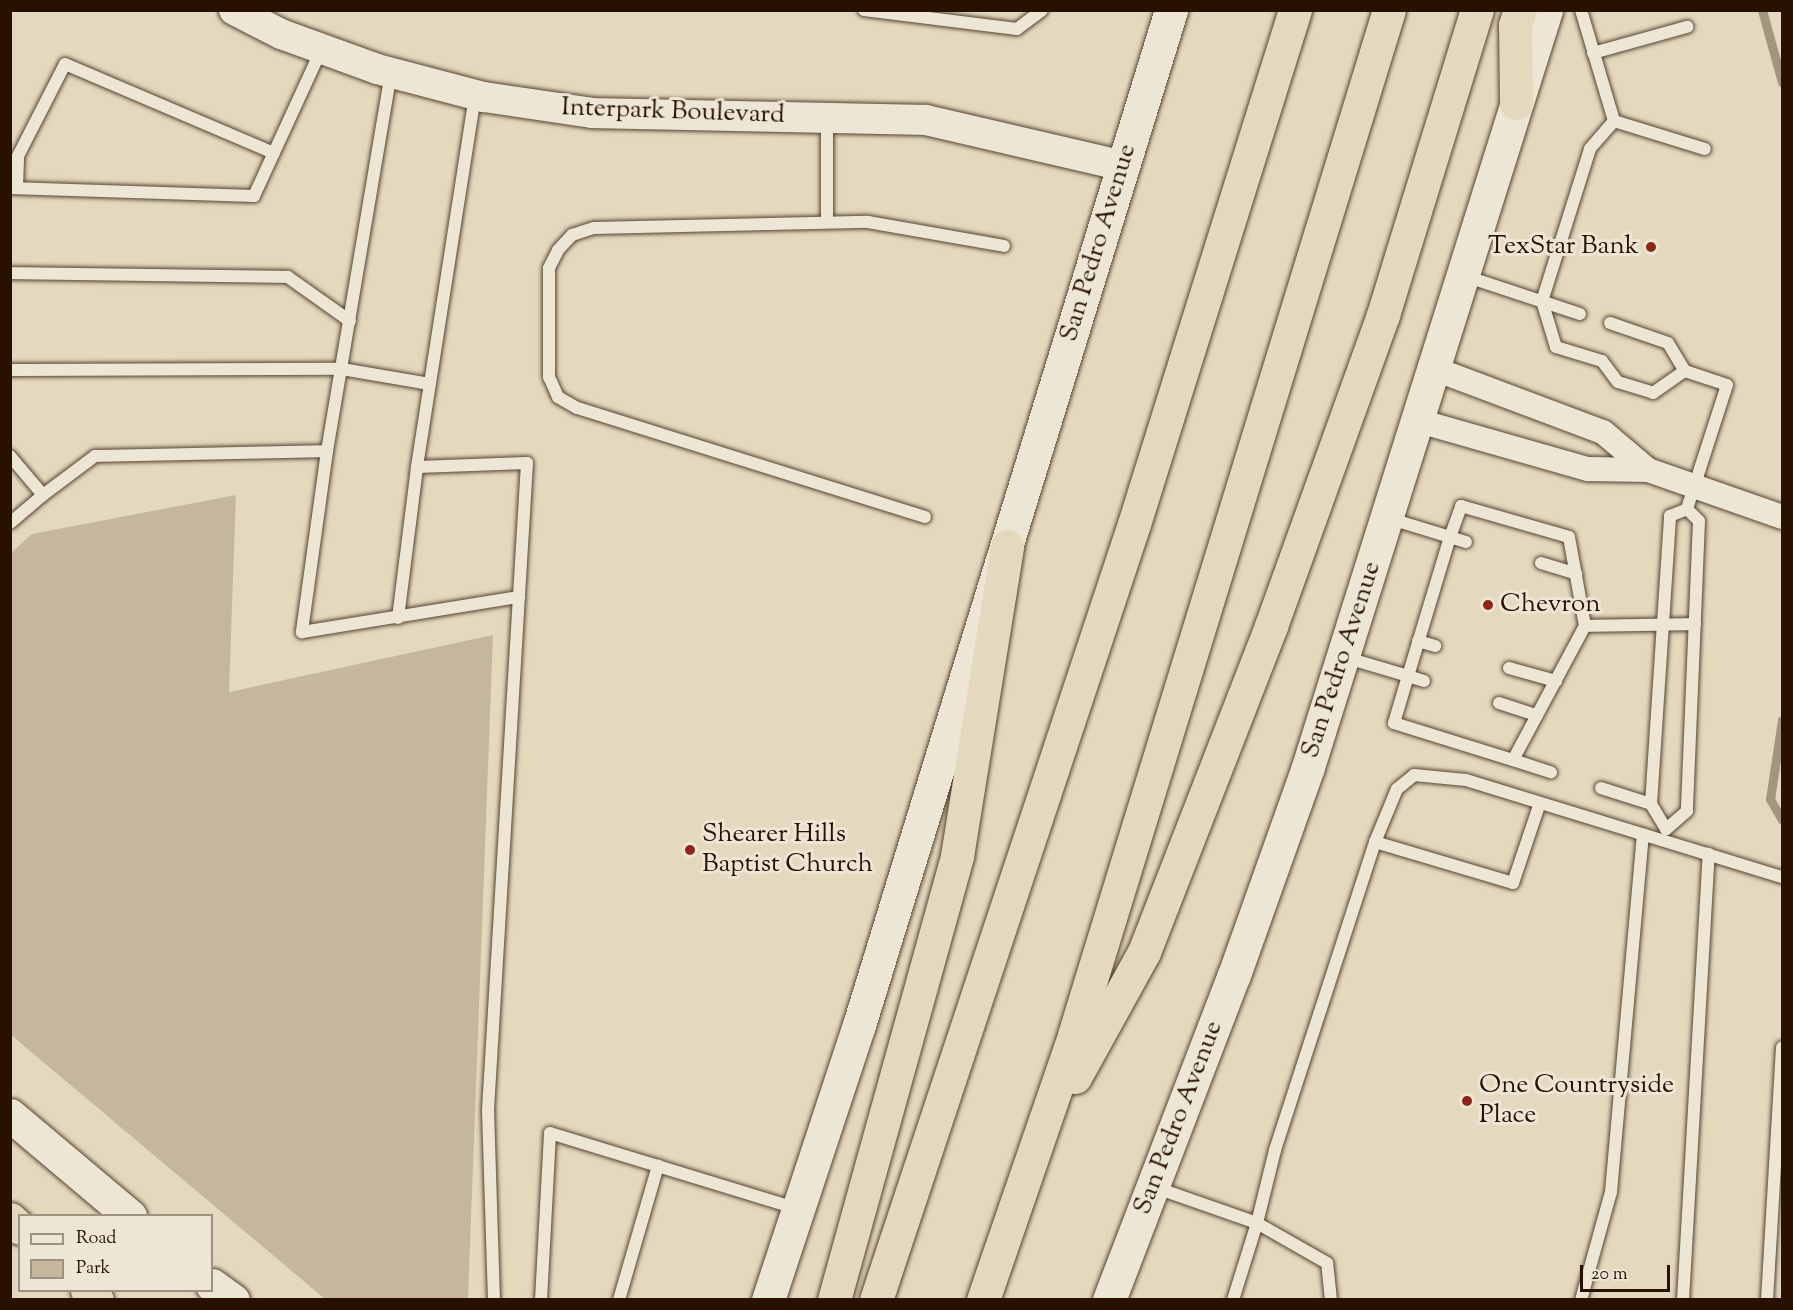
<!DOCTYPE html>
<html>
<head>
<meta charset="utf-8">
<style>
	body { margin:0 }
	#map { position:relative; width:1793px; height:1310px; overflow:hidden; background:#e4d9be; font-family:"Sorts Mill Goudy",serif }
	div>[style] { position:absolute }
	.green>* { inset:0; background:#c4b79e }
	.stream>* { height:9px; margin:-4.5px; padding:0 4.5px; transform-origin:4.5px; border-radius:4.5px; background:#a4957e }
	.roads { filter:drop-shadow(0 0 2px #574330) drop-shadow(0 0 2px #574330) }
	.service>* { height:12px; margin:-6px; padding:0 6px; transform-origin:6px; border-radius:6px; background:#ede6d5 }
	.minor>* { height:24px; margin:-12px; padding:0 12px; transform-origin:12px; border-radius:12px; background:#ede6d5 }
	.tertiary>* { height:30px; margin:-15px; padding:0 15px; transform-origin:15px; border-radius:15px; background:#ede6d5 }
	.secondary>* { height:33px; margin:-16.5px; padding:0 16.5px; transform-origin:16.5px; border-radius:16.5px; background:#ede6d5 }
	.motorway>* { height:33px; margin:-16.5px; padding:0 16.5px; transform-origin:16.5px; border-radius:16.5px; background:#e4d9be }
	.dots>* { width:16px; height:16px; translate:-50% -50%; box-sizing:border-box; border:3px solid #ede6d5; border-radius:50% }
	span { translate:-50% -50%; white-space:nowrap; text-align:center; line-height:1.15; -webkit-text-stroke:6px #ede6d5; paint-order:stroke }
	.street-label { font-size:26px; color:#281101 }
	.poi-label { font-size:26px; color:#281101 }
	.right { translate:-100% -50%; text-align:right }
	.left { translate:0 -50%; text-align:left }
	.frame { position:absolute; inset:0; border:12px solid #281101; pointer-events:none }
	.legend { position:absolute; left:18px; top:1214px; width:195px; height:78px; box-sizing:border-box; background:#ede6d5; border:2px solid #9e9180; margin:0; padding:8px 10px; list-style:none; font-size:18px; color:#281101 }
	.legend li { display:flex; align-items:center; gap:12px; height:30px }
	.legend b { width:30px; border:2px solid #9e9180 }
	.scale { position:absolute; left:1580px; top:1265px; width:90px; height:27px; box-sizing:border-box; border:3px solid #281101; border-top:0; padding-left:8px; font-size:18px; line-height:21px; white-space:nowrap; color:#281101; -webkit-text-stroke:4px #ede6d5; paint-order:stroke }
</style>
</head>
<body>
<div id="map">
	<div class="green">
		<i style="clip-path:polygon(236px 495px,229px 692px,493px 635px,468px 1299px,325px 1299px,11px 1035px,11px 553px,32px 534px)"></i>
	</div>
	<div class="stream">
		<i style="left:1762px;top:10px;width:75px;rotate:74.5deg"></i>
		<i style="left:1782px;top:720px;width:80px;rotate:98.6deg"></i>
		<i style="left:1770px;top:799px;width:24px;rotate:60deg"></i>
	</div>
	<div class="roads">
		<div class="service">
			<i style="left:864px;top:10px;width:154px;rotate:7.1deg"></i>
			<i style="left:1017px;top:29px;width:31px;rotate:-37deg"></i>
			<i style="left:1581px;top:10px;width:116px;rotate:73.4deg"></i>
			<i style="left:1614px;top:121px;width:37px;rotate:131deg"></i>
			<i style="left:1590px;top:149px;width:159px;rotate:107.5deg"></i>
			<i style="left:1542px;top:301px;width:48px;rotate:73.1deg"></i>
			<i style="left:1556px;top:347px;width:48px;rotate:16.9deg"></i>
			<i style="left:1602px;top:361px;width:26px;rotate:53deg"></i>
			<i style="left:1618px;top:382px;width:37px;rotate:17deg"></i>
			<i style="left:1653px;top:393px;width:39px;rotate:-35deg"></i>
			<i style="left:1593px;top:53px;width:98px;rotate:-15.5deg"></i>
			<i style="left:475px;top:96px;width:376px;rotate:98.9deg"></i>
			<i style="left:417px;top:467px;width:110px;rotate:-2.1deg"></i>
			<i style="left:527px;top:463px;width:648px;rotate:93.45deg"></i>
			<i style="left:488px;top:1110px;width:190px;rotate:88.2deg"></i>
			<i style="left:827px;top:118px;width:104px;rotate:90deg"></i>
			<i style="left:1614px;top:121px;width:95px;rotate:17.1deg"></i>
			<i style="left:10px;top:188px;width:244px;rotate:1.9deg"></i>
			<i style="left:254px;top:196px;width:161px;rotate:-65.3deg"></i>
			<i style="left:17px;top:188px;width:32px;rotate:-88deg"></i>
			<i style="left:18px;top:156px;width:103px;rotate:-62.9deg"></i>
			<i style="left:65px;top:64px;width:227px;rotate:23.1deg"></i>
			<i style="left:10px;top:273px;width:278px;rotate:0.8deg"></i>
			<i style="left:288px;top:277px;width:76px;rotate:35.4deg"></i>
			<i style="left:1465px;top:276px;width:121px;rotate:18.3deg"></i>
			<i style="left:1610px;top:323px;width:61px;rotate:19deg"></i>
			<i style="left:1668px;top:343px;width:33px;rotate:59deg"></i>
			<i style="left:1685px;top:371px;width:44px;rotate:18.4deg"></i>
			<i style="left:1727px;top:385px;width:130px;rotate:107.9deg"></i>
			<i style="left:10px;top:370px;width:332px;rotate:-0.2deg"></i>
			<i style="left:342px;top:369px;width:89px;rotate:9.7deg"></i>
			<i style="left:327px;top:451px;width:382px;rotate:-80.4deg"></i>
			<i style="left:10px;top:456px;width:51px;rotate:49.8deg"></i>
			<i style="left:43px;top:495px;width:43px;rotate:139.7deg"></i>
			<i style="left:43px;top:495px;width:65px;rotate:-36.9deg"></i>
			<i style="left:95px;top:456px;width:232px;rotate:-1.2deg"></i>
			<i style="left:327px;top:451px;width:183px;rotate:97.9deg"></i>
			<i style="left:302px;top:632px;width:220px;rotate:-9.2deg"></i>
			<i style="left:1687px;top:509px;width:17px;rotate:45deg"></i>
			<i style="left:1699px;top:521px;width:290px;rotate:92.4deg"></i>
			<i style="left:1687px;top:811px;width:28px;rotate:139deg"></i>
			<i style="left:1666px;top:829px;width:29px;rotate:-121deg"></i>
			<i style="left:1651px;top:804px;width:289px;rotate:-86.2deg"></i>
			<i style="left:1670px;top:516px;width:18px;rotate:-22deg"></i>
			<i style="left:925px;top:517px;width:365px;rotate:-162.6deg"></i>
			<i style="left:577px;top:408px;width:22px;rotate:-150deg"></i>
			<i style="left:558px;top:397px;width:22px;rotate:-114deg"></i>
			<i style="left:549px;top:377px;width:109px;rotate:-90deg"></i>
			<i style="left:549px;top:268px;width:20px;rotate:-63deg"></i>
			<i style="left:558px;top:250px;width:21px;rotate:-47deg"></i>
			<i style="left:572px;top:235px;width:23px;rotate:-18deg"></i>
			<i style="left:594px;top:228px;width:274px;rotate:-1.3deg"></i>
			<i style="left:868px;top:222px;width:138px;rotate:10deg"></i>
			<i style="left:1466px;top:542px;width:17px;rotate:-163deg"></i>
			<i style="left:1450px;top:537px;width:33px;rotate:-70deg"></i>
			<i style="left:1461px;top:506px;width:112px;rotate:16deg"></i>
			<i style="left:1569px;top:537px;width:90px;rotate:79.8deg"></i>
			<i style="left:1541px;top:563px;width:37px;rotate:17deg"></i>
			<i style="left:398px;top:618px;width:152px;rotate:-82.8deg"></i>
			<i style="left:1418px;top:641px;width:18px;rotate:16deg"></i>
			<i style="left:1344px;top:657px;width:67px;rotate:16.5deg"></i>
			<i style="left:1408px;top:676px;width:145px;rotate:-73.2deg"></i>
			<i style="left:1450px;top:537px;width:65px;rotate:-163deg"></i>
			<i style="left:1509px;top:668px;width:49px;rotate:15.5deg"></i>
			<i style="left:1424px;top:681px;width:17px;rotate:-163deg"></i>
			<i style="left:1408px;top:676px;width:49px;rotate:106.6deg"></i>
			<i style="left:1394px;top:723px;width:125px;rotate:17.3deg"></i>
			<i style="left:1513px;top:760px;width:152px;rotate:-61.8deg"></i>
			<i style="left:1585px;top:626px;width:110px;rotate:-1deg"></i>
			<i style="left:1499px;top:703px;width:40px;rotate:18deg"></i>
			<i style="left:1513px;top:760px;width:40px;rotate:18deg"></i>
			<i style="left:1601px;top:788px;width:52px;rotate:17.7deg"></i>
			<i style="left:1375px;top:842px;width:144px;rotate:16.5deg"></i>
			<i style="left:1513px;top:883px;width:84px;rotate:-71.4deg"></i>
			<i style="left:1154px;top:1187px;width:109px;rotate:19.3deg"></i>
			<i style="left:1257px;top:1223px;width:81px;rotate:107.3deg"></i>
			<i style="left:541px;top:1300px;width:167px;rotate:-86.9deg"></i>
			<i style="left:550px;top:1133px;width:257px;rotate:17deg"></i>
			<i style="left:619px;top:1300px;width:140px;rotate:-73.8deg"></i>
			<i style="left:1331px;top:1300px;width:37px;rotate:-96deg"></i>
			<i style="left:1327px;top:1263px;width:81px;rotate:-150.3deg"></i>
			<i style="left:1257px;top:1223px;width:75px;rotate:-76.1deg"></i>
			<i style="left:1275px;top:1150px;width:324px;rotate:-72deg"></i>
			<i style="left:1375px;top:842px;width:57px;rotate:-67.5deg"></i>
			<i style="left:1397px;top:789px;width:22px;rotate:-39deg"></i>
			<i style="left:1414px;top:775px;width:52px;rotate:5.5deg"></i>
			<i style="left:1466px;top:780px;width:331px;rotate:17.1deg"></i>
			<i style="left:1581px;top:1300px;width:112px;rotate:-74.5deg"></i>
			<i style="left:1611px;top:1192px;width:359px;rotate:-84.9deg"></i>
			<i style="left:1683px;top:1300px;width:447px;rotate:-86.7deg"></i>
			<i style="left:1767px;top:1300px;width:253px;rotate:-86.6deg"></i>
		</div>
		<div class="minor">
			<i style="left:1435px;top:369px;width:179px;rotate:20.6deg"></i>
			<i style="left:1603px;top:432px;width:59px;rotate:40.2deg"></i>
			<i style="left:1419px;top:421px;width:176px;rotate:15.9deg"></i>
			<i style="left:1588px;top:469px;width:60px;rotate:1deg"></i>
			<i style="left:1648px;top:470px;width:142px;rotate:19.3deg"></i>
		</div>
		<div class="tertiary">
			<i style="left:234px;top:10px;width:53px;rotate:27.1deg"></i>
			<i style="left:281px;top:34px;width:102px;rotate:20deg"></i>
			<i style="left:377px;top:69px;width:111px;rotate:14.7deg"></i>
			<i style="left:484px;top:97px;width:109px;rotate:8.4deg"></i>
			<i style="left:592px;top:113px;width:334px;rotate:1.2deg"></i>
			<i style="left:926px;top:120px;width:202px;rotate:13.1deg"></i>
		</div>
		<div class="secondary">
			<i style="left:10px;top:1115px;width:157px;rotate:40.1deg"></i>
			<i style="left:212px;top:1285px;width:26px;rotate:36deg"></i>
			<i style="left:768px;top:1300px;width:290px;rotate:-71.7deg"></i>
			<i style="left:859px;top:1025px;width:1062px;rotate:-72.91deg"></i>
			<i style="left:1109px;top:1300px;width:348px;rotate:-69deg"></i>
			<i style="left:1234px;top:975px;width:218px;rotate:-70.4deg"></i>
			<i style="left:1307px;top:770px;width:797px;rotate:-72.54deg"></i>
		</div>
		<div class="motorway">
			<i style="left:1516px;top:103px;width:78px;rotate:-90.7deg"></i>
			<i style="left:1515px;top:25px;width:16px;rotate:-72deg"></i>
			<i style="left:1075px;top:1077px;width:143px;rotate:-61.1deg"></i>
			<i style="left:1144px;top:952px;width:350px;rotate:-68.7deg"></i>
			<i style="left:1271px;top:626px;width:331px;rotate:-70.2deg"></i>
			<i style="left:1383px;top:315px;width:319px;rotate:-72.9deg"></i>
			<i style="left:10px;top:1219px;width:13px;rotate:42deg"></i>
			<i style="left:87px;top:1290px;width:14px;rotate:45deg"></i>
			<i style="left:834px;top:1300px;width:461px;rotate:-74.5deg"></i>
			<i style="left:957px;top:856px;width:314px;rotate:-80.8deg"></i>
			<i style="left:876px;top:1300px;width:818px;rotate:-71.61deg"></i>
			<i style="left:1134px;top:524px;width:539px;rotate:-72.61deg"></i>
			<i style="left:983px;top:1300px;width:280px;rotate:-71deg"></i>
			<i style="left:1074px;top:1035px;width:1072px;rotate:-72.92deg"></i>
		</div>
	</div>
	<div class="dots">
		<i style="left:1651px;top:247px;background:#8f2418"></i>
		<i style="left:1488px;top:605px;background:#8f2418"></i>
		<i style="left:690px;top:850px;background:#8f2418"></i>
		<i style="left:1467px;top:1101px;background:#8f2418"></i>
	</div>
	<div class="street-label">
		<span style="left:673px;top:112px;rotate:2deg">Interpark Boulevard</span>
		<span style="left:1099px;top:243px;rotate:-73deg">San Pedro Avenue</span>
		<span style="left:1342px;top:660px;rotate:-72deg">San Pedro Avenue</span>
		<span style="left:1179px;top:1118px;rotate:-69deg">San Pedro Avenue</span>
	</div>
	<div class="poi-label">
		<span class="right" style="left:1639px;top:247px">TexStar Bank</span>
		<span class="left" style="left:1500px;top:605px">Chevron</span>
		<span class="left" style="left:702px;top:850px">Shearer Hills<br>Baptist Church</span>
		<span class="left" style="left:1479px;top:1101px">One Countryside<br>Place</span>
	</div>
	<div class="frame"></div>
	<ul class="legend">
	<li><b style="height:8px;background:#ede6d5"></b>Road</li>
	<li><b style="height:16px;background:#c4b79e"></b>Park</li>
	</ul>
	<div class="scale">20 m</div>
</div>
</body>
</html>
